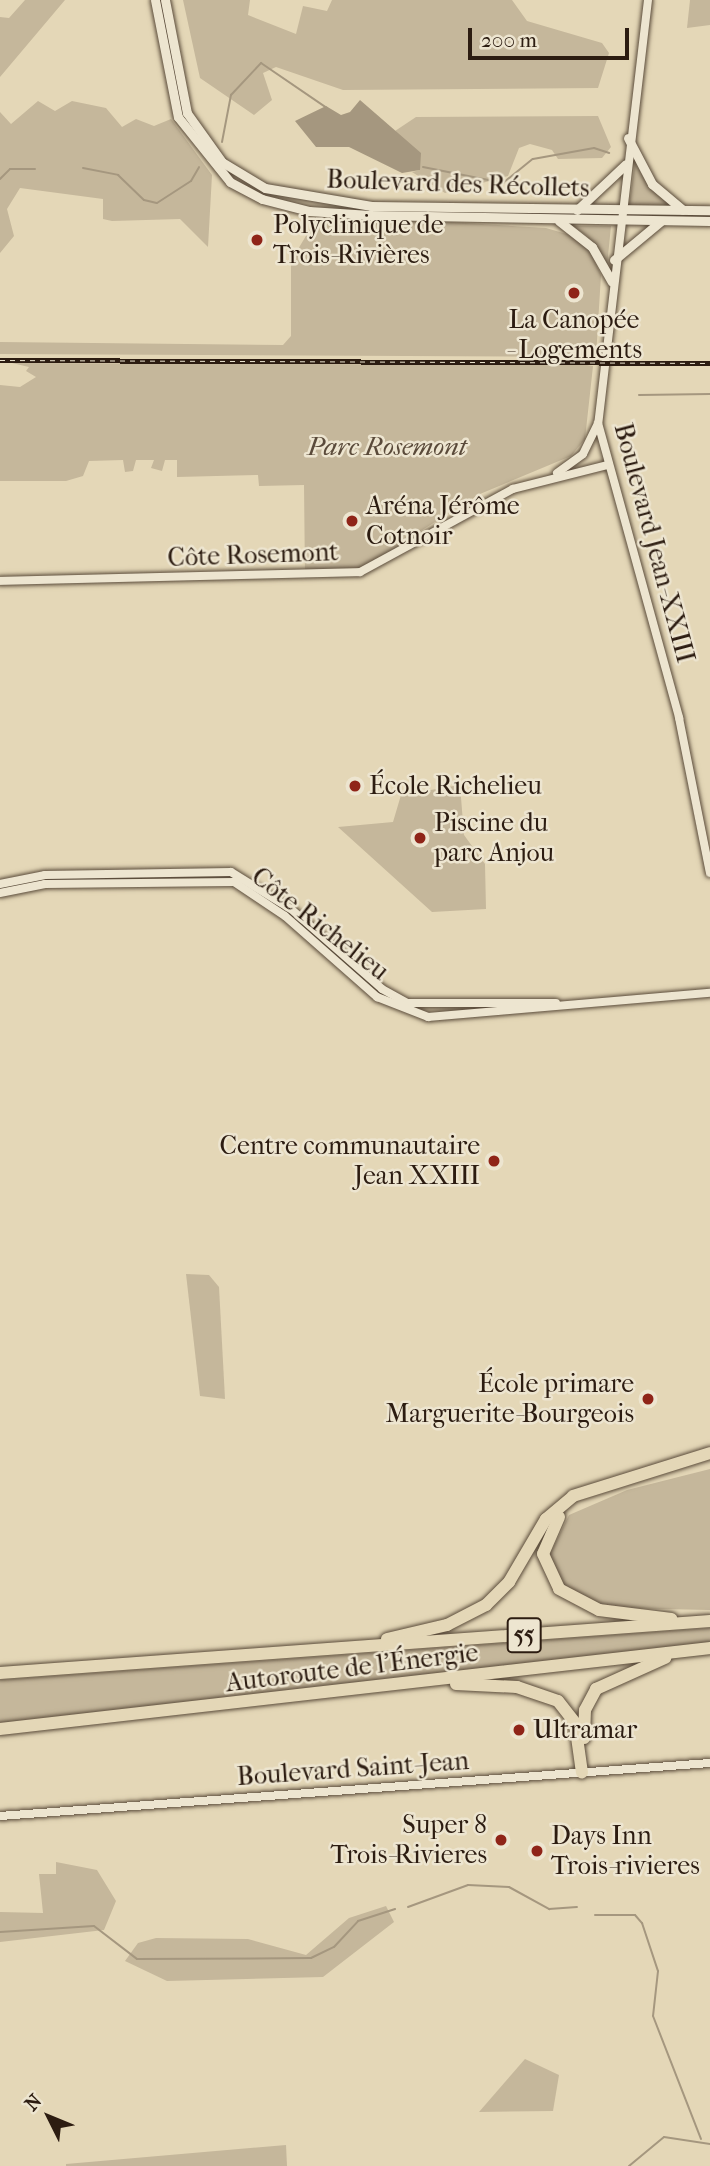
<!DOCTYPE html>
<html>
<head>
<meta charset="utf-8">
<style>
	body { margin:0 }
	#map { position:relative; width:710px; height:2166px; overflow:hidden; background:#e4d7b7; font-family:"IM FELL French Canon",serif }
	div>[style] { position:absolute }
	.green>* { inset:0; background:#c5b79b }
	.water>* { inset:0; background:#a5977f }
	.stream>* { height:2px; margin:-1px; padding:0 1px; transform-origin:1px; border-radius:1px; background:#a5977f }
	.roads { filter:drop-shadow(0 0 2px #5a4b3a) drop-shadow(0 0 2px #5a4b3a) }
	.tertiary>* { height:8px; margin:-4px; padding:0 4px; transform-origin:4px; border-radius:4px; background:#ede5d0 }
	.secondary>* { height:9px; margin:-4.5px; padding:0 4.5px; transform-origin:4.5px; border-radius:4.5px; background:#ede5d0 }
	.motorway>* { height:12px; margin:-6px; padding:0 6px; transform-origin:6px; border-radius:6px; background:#e4d7b7 }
	.rail>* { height:4.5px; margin-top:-2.25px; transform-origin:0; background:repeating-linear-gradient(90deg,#ede5d0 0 5px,#2c1c11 0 10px); box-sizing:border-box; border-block:2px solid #2c1c11 }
	.dots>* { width:19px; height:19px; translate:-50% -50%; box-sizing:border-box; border:4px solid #ede5d0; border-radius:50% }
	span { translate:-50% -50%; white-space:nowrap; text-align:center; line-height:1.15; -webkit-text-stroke:5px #ede5d0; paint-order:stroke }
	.shield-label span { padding:2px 5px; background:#ede5d0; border:2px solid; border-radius:5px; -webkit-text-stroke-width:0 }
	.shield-label { font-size:24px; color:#2c1c11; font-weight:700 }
	.street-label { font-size:26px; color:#2c1c11 }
	.poi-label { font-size:26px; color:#2c1c11 }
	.left { translate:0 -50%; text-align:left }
	.right { translate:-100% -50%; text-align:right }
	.park-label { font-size:26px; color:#5a4a3a; font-style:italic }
	.north { position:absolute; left:14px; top:2082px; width:70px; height:70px; -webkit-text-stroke:5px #ede5d0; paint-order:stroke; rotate:313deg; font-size:19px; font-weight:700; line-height:28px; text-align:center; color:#2c1c11 }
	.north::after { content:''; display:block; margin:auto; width:24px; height:32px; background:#2c1c11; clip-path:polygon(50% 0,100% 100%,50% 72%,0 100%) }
	.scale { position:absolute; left:468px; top:28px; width:161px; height:32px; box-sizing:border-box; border:4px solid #2c1c11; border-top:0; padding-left:9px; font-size:21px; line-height:24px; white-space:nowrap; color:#2c1c11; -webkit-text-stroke:5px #ede5d0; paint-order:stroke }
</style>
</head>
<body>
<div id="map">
	<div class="green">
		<i style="clip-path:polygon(25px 0,65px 0,0 77px,0 17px,9px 18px)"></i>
		<i style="clip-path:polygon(183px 0,250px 0,248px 15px,296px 34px,303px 6px,327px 11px,332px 0,512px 0,527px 21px,602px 43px,609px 53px,598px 88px,343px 90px,276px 67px,263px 73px,272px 100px,254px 115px,200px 78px)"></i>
		<i style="clip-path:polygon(690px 0,710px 0,710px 25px,687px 28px)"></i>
		<i style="clip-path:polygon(38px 101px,55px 111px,72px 101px,106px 108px,122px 127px,136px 119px,154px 126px,171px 119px,212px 175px,208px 247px,180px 219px,112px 221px,103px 219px,103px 199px,20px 188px,7px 209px,14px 236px,0 253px,0 112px,11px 124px)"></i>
		<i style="clip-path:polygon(598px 116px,611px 147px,602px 158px,558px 159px,552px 150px,530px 144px,519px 148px,508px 176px,445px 193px,412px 172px,420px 170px,395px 131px,416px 117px)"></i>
		<i style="clip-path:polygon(635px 163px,650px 188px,670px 205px,629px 205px)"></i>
		<i style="clip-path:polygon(319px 214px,546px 228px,570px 235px,590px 251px,601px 275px,596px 357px,0 354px,0 342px,283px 345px,291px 336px,291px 261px)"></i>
		<i style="clip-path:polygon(573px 226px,611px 226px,607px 266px,587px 236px)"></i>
		<i style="clip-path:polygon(12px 363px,587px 365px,593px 366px,585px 439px,571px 456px,480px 494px,403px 542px,395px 554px,343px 575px,305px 578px,304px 485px,259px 486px,258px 475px,177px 477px,177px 460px,165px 460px,162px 471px,151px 468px,154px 460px,136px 460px,133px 471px,125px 472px,123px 460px,89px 461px,83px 476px,66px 481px,0 481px,0 385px,20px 387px,36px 377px,26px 371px,29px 367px)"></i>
		<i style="clip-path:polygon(460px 785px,464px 835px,485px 864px,486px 909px,432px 912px,338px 827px,393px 822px,401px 795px)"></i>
		<i style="clip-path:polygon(186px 1274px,209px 1275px,219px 1287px,225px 1399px,200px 1396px)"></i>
		<i style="clip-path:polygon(710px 1469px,710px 1610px,616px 1608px,584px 1600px,556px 1578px,548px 1558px,569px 1515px,627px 1490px)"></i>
		<i style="clip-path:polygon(710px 1628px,710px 1643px,0 1724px,0 1680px)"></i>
		<i style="clip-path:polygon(56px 1862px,97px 1870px,116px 1901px,104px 1930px,0 1942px,0 1912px,43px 1913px,39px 1874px,56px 1874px)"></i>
		<i style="clip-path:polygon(386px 1906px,394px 1922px,323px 1977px,167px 1981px,125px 1961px,138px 1943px,156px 1938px,248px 1939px,306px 1955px,349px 1918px)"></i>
		<i style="clip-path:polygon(525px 2059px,559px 2075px,553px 2111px,479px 2112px)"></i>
		<i style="clip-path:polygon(286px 2145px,287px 2166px,66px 2166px,66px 2164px)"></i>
	</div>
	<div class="water">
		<i style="clip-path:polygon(360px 100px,421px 153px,420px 170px,402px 173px,349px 147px,316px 147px,295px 121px,326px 106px,341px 115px,350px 112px)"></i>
	</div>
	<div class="stream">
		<i style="left:222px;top:142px;width:48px;rotate:-79.2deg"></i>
		<i style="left:231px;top:95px;width:44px;rotate:-46.8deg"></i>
		<i style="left:261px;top:63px;width:80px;rotate:34.3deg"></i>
		<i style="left:423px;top:167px;width:82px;rotate:11.3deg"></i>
		<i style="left:503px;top:183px;width:38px;rotate:-39deg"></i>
		<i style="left:533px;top:159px;width:62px;rotate:-10.2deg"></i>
		<i style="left:594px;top:148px;width:16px;rotate:18deg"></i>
		<i style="left:83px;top:168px;width:36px;rotate:11deg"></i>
		<i style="left:118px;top:175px;width:36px;rotate:44deg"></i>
		<i style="left:144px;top:200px;width:13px;rotate:13deg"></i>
		<i style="left:157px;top:203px;width:40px;rotate:-32.9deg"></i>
		<i style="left:191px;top:181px;width:16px;rotate:-60deg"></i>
		<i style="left:0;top:179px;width:14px;rotate:-45deg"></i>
		<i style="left:10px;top:169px;width:25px"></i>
		<i style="left:639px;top:395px;width:71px;rotate:-0.8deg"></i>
		<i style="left:408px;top:1907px;width:64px;rotate:-20.1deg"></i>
		<i style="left:468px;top:1885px;width:41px;rotate:2.8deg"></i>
		<i style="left:509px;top:1887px;width:46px;rotate:28.8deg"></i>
		<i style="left:549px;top:1909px;width:28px;rotate:-4deg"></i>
		<i style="left:595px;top:1915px;width:40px"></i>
		<i style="left:635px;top:1915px;width:11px;rotate:49deg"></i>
		<i style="left:642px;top:1923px;width:51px;rotate:71.6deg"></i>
		<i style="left:658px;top:1971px;width:45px;rotate:96.3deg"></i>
		<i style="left:653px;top:2016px;width:132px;rotate:68.7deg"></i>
		<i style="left:0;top:1932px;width:94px;rotate:-3.7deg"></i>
		<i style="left:94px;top:1926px;width:54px;rotate:37.5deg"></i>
		<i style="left:137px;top:1959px;width:174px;rotate:-0.3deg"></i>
		<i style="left:311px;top:1958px;width:25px;rotate:-26deg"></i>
		<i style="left:334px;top:1947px;width:35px;rotate:-47deg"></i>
		<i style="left:358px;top:1921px;width:39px;rotate:-18deg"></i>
		<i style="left:629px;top:2166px;width:45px;rotate:-39.6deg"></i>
		<i style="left:664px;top:2137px;width:47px;rotate:8.7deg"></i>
	</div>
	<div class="roads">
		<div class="tertiary">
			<i style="left:648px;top:0;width:426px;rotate:96.7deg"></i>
			<i style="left:598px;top:423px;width:306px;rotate:74.6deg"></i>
			<i style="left:679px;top:718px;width:158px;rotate:78.7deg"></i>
			<i style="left:557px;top:473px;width:32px;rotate:-36deg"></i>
			<i style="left:583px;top:454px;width:34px;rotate:-64deg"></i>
			<i style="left:0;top:581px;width:360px;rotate:-1.4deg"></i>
			<i style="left:360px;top:572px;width:174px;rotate:-28.5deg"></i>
			<i style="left:513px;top:489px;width:98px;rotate:-14.2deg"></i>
			<i style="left:0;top:884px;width:46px;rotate:-11.3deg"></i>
			<i style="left:45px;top:875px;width:186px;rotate:-0.9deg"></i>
			<i style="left:231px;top:872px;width:70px;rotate:31.7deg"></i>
			<i style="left:291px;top:909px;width:121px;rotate:41.3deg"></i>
			<i style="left:382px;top:989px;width:29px;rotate:29deg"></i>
			<i style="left:407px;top:1003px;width:149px"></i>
			<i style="left:0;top:893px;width:46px;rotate:-11.3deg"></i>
			<i style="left:45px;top:884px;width:189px;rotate:-0.6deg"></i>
			<i style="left:234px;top:882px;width:61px;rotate:33.7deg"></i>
			<i style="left:285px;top:916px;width:123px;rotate:41.4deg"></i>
			<i style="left:377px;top:997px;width:55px;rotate:21.4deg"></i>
			<i style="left:428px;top:1017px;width:283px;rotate:-4.9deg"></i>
			<i style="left:0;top:1816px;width:712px;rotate:-4.27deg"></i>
		</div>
		<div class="secondary">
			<i style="left:155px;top:0;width:119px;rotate:78.9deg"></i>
			<i style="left:178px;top:117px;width:83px;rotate:51.3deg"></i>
			<i style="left:230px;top:182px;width:36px;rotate:28deg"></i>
			<i style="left:262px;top:199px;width:49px;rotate:14.3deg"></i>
			<i style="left:309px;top:211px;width:61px;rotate:3.8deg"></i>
			<i style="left:370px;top:215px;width:340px;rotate:1deg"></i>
			<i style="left:165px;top:0;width:115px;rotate:79deg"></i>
			<i style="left:187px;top:113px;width:60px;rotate:54.5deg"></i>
			<i style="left:222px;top:162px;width:50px;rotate:31.2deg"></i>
			<i style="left:265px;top:188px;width:108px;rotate:9.6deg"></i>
			<i style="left:371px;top:206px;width:339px;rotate:0.7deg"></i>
			<i style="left:628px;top:138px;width:52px;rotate:62.4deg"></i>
			<i style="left:652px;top:184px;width:40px;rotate:40deg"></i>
			<i style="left:577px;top:210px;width:67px;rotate:-43.2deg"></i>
			<i style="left:559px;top:221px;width:42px;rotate:38.2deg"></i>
			<i style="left:592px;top:247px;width:40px;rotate:60.3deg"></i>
			<i style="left:614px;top:260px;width:61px;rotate:-39.7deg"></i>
		</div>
		<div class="motorway">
			<i style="left:559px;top:1517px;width:40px;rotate:113.4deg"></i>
			<i style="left:543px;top:1554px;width:38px;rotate:65deg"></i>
			<i style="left:559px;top:1589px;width:45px;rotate:27.7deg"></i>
			<i style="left:599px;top:1610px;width:73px;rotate:7.1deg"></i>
			<i style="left:387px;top:1639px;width:62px;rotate:-13.1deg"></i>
			<i style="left:447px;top:1625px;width:44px;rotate:-27.1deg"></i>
			<i style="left:486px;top:1605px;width:33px;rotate:-45deg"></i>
			<i style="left:509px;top:1582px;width:73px;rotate:-59.6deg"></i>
			<i style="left:546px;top:1519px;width:35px;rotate:-40deg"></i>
			<i style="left:573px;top:1496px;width:144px;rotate:-17.4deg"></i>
			<i style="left:0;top:1673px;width:712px;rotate:-4.19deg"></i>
			<i style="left:456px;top:1684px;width:61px;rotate:2.8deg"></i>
			<i style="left:517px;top:1687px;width:43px;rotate:18.9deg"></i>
			<i style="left:558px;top:1701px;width:28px;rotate:52deg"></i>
			<i style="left:575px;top:1723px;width:50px;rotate:82deg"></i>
			<i style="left:0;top:1729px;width:715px;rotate:-6.51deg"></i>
			<i style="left:584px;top:1738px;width:28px;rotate:-88deg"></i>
			<i style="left:585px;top:1710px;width:24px;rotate:-62deg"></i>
			<i style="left:596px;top:1689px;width:76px;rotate:-24.2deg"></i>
		</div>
	</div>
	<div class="rail">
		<i style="left:0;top:360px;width:710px;rotate:0.24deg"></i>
	</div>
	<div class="dots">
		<i style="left:257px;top:240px;background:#8f2418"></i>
		<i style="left:574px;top:293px;background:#8f2418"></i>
		<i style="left:352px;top:521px;background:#8f2418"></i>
		<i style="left:355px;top:786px;background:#8f2418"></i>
		<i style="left:420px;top:838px;background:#8f2418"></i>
		<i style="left:494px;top:1161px;background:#8f2418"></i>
		<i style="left:648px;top:1399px;background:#8f2418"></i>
		<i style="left:519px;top:1730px;background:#8f2418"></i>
		<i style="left:501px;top:1840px;background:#8f2418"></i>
		<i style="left:537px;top:1851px;background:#8f2418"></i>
	</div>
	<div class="shield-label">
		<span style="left:524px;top:1635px">55</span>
	</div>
	<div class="street-label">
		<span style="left:458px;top:184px;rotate:2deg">Boulevard des Récollets</span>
		<span style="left:654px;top:543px;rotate:75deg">Boulevard Jean-XXIII</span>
		<span style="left:253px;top:555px;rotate:-2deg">Côte Rosemont</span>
		<span style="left:320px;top:924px;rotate:38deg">Côte Richelieu</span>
		<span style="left:352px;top:1668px;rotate:-7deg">Autoroute de l'Énergie</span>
		<span style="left:353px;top:1769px;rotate:-4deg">Boulevard Saint-Jean</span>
	</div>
	<div class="poi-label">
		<span class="left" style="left:273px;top:240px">Polyclinique de<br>Trois-Rivières</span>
		<span style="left:574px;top:335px">La Canopée<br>- Logements</span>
		<span class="left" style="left:366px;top:521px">Aréna Jérôme<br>Cotnoir</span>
		<span class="left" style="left:369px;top:786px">École Richelieu</span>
		<span class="left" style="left:434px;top:838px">Piscine du<br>parc Anjou</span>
		<span class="right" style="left:480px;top:1161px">Centre communautaire<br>Jean XXIII</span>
		<span class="right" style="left:634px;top:1399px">École primare<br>Marguerite-Bourgeois</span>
		<span class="left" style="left:533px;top:1730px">Ultramar</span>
		<span class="right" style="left:487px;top:1840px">Super 8<br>Trois-Rivieres</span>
		<span class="left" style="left:551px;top:1851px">Days Inn<br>Trois-rivieres</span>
	</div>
	<div class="park-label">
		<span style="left:387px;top:447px">Parc Rosemont</span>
	</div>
	<div class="north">N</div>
	<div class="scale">200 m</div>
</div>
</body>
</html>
